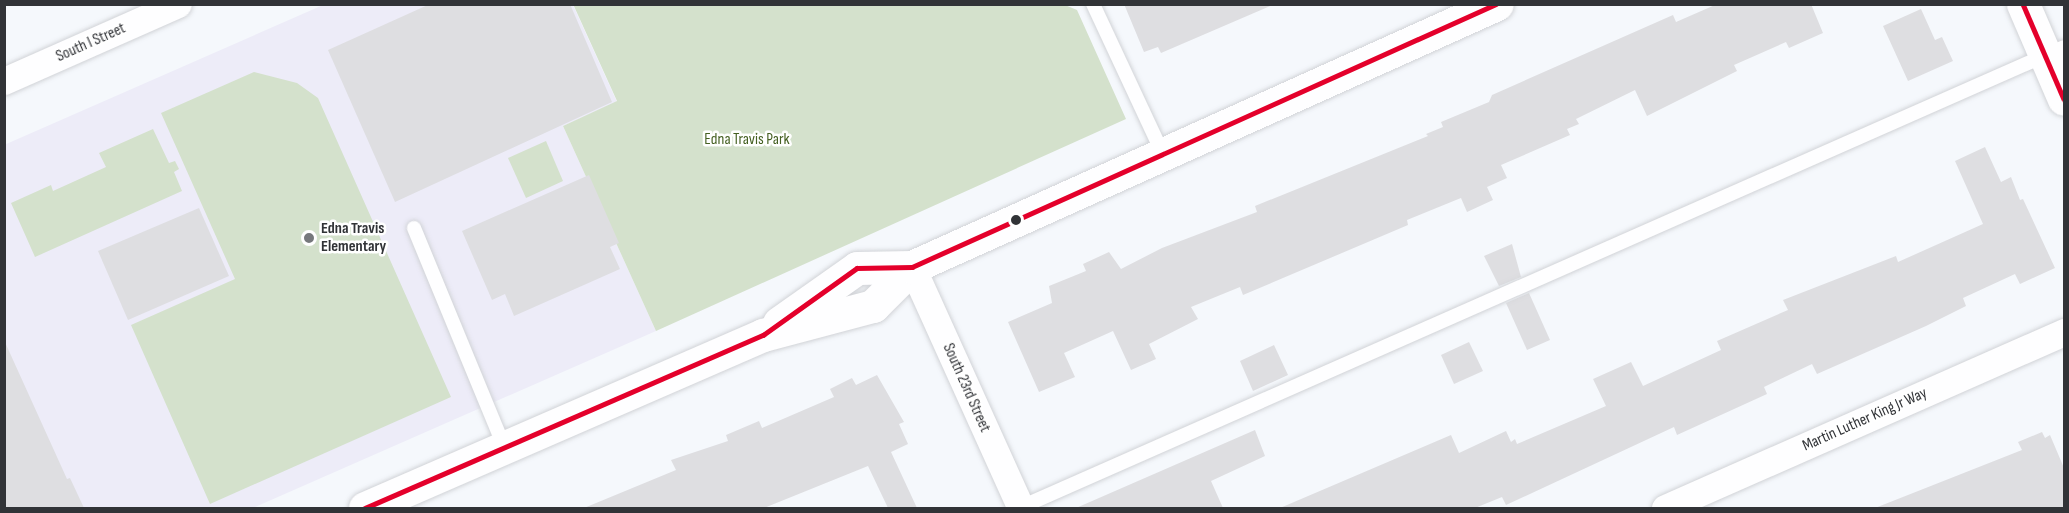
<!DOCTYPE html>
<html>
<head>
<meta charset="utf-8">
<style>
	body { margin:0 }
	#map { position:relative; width:2069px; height:513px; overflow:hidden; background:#f5f8fc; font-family:"Sofia Sans Condensed",sans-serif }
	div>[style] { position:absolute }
	.education>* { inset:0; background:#edecf8 }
	.green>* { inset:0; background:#d4e1cc }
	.building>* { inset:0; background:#dedee1 }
	.roads { filter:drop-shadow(0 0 2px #d1d3d7) drop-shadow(0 0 2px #d1d3d7) }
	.service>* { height:14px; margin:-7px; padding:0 7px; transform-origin:7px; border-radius:7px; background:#fefeff }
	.minor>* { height:27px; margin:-13.5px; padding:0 13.5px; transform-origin:13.5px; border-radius:13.5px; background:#fefeff }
	.tertiary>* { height:33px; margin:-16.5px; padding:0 16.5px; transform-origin:16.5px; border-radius:16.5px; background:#fefeff }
	.bus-1>* { height:4.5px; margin:-2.25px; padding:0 2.25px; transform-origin:2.25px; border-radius:2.25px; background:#e4002b }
	.dots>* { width:16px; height:16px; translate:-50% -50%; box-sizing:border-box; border:3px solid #fff; border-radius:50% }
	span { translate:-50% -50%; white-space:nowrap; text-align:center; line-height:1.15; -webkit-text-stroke:5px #fff; paint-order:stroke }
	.street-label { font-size:16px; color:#313337 }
	.park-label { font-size:16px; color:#456022 }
	.poi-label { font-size:16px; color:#313337; font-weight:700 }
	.left { translate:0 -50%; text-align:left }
	.frame { position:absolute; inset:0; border:6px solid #313337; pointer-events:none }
</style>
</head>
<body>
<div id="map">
	<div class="education">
		<i style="clip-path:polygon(323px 5px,573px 5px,617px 102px,563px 126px,656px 331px,253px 508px,5px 508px,4px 145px)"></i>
	</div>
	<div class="green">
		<i style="clip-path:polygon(573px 4px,1065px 5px,1077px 10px,1126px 119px,656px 331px,563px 126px,617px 101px)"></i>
		<i style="clip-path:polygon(254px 72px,297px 83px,318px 98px,451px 397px,210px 504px,131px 325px,235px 279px,161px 113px)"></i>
		<i style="clip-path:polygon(153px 129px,169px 163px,175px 161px,179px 169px,174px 172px,182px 191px,35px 257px,11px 203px,51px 185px,53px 191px,106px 167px,99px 153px)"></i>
		<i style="clip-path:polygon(546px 141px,563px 181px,526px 198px,508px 158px)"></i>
	</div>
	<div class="building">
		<i style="clip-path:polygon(430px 4px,570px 4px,612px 102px,395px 202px,328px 50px)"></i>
		<i style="clip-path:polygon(1124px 4px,1275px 4px,1161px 53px,1158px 47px,1144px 52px)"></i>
		<i style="clip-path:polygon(1811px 4px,1823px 33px,1789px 48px,1786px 42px,1734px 65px,1737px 71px,1647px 116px,1635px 90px,1576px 119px,1579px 124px,1567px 129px,1570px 135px,1501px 165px,1507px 178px,1487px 187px,1493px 200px,1467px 212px,1461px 198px,1456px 200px,1407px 220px,1408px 225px,1243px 295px,1240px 287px,1191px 307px,1198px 319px,1149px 344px,1156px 359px,1131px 370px,1113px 331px,1064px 353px,1075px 377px,1039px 392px,1008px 322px,1052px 303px,1049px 286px,1086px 271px,1083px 264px,1109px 252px,1121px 269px,1162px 248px,1257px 212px,1255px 206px,1428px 136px,1426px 134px,1443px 127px,1441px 122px,1489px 102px,1492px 95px,1673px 15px,1676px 22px,1715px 5px)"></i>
		<i style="clip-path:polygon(1921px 9px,1935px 40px,1942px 37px,1953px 61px,1908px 81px,1883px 26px)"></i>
		<i style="clip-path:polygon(1985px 147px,2001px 182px,2011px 177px,2020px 200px,2023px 199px,2055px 268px,2020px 284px,2015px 274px,1963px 298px,1966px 306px,1926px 326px,1817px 374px,1812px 364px,1764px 387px,1767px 394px,1677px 435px,1674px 427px,1506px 505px,1502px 497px,1475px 508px,1280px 508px,1451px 435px,1459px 453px,1506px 431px,1511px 442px,1515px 439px,1517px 444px,1606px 406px,1593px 379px,1631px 362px,1643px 386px,1721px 350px,1717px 341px,1788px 310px,1783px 300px,1896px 256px,1898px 262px,1983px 224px,1955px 161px)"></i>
		<i style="clip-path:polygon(589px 175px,619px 243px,610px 247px,620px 269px,514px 316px,505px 294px,492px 300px,462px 231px)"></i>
		<i style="clip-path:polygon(199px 208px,229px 276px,128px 320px,98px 251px)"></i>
		<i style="clip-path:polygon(1512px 244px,1521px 277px,1499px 286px,1484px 256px)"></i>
		<i style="clip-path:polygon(1529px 293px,1550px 340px,1527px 350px,1506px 303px)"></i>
		<i style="clip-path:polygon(4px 340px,67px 479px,70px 478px,84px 508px,4px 508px)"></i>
		<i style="clip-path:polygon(1469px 342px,1483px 371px,1454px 384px,1441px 355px)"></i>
		<i style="clip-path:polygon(1274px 345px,1288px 375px,1253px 391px,1240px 361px)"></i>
		<i style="clip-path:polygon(877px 375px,904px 422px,899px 424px,908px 444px,891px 452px,917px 508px,888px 508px,868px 466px,764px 508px,584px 508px,676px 470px,671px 460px,728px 441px,726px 435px,759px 421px,762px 428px,834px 397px,830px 389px,852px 378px,856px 385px)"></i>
		<i style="clip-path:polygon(1255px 430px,1265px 456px,1211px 481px,1223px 508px,1076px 508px)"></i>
		<i style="clip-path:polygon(2042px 432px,2045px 438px,2050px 435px,2064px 468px,2064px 508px,1875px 508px,2022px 450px,2018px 442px)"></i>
	</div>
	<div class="roads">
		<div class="service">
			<i style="left:1093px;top:4px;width:166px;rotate:65deg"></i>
			<i style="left:414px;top:228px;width:236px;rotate:67.6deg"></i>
			<i style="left:1019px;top:508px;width:1142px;rotate:-23.8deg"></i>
		</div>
		<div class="minor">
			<i style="left:4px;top:81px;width:190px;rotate:-23.9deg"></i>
			<i style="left:912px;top:267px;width:265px;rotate:65.7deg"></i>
			<i style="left:1665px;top:508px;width:436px;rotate:-23.8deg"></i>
		</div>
		<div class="tertiary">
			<i style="left:2023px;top:4px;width:103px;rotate:66.7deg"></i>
			<i style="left:779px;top:323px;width:95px;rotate:-35.2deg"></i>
			<i style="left:857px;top:268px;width:55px;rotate:-1deg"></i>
			<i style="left:365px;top:508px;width:434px;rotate:-23.5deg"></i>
			<i style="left:763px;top:335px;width:114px;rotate:-14.8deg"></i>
			<i style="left:873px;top:306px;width:55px;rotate:-45deg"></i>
			<i style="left:912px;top:267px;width:641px;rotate:-24.21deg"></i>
		</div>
	</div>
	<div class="bus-1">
		<i style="left:2023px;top:4px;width:103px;rotate:66.7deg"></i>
		<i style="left:365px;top:508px;width:434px;rotate:-23.5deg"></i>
		<i style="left:763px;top:335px;width:115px;rotate:-35.5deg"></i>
		<i style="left:857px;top:268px;width:55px;rotate:-1deg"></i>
		<i style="left:912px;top:267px;width:640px;rotate:-24.24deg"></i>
	</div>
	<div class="dots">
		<i style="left:1016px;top:220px;background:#313337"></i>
		<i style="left:309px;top:238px;background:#76787c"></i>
	</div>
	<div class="street-label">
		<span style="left:91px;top:43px;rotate:-24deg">South I Street</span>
		<span style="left:966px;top:388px;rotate:66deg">South 23rd Street</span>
		<span style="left:1865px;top:420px;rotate:-24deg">Martin Luther King Jr Way</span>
	</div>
	<div class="park-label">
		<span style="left:747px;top:140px">Edna Travis Park</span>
	</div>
	<div class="poi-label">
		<span class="left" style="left:321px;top:238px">Edna Travis<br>Elementary</span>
	</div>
	<div class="frame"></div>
</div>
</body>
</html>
